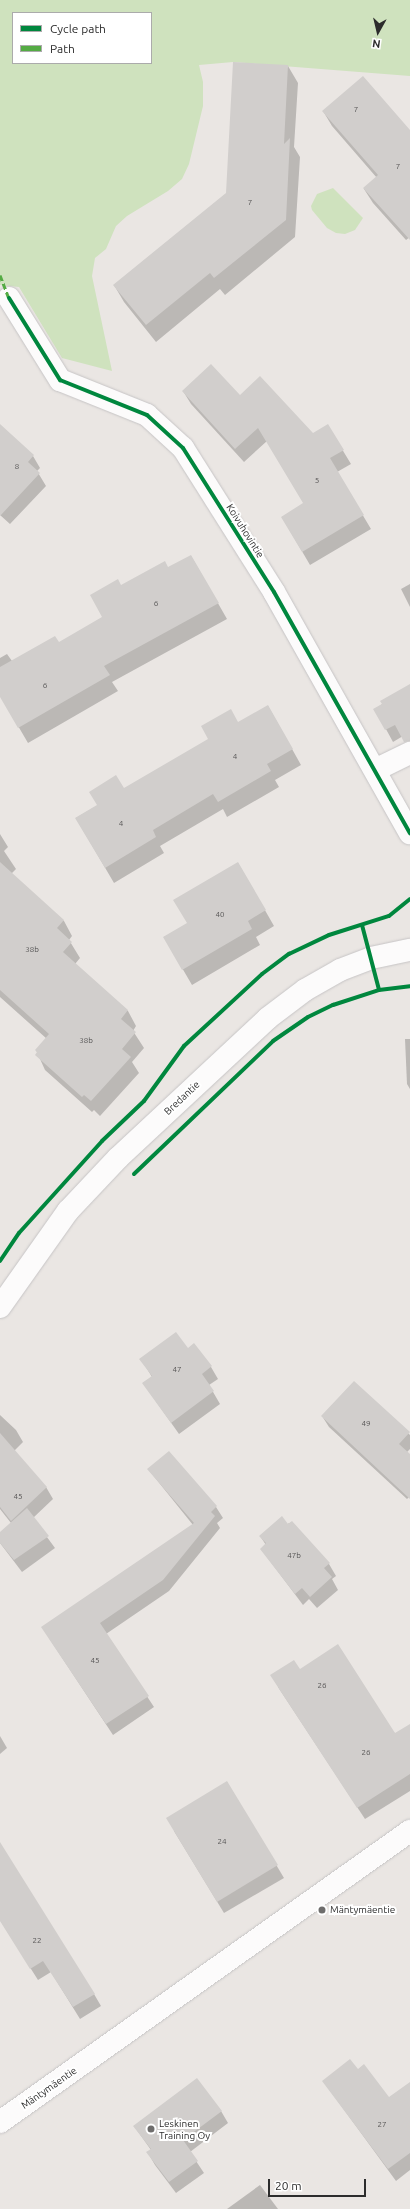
<!DOCTYPE html>
<html>
<head>
<meta charset="utf-8">
<style>
	body { margin:0 }
	#map { position:relative; width:410px; height:2209px; overflow:hidden; background:#eae6e3; font-family:Ubuntu,sans-serif }
	div>[style] { position:absolute }
	.green>* { inset:0; background:#cfe2be }
	.shadow>* { inset:0; background:#0003 }
	.building>* { inset:0; background:#d1cecc }
	.roads { filter:drop-shadow(0 0 1px #c6c4c5) drop-shadow(0 0 1px #c6c4c5) }
	.minor>* { height:22px; margin:-11px; padding:0 11px; transform-origin:11px; border-radius:11px; background:#fcfbfb }
	.quiet>* { height:3px; margin-top:-1.5px; transform-origin:0; background:repeating-linear-gradient(90deg,#54ab44 0 6px,transparent 0 9px) }
	.cycleway>* { height:4px; margin:-2px; padding:0 2px; transform-origin:2px; border-radius:2px; background:#00873e }
	.dots>* { width:11px; height:11px; translate:-50% -50%; box-sizing:border-box; border:2px solid #fff; border-radius:50% }
	span { translate:-50% -50%; white-space:nowrap; text-align:center; line-height:1.15; -webkit-text-stroke:4px #fff; paint-order:stroke }
	.number-label { font-size:8px; color:#565555 }
	.number-label span { -webkit-text-stroke-width:0 }
	.street-label { font-size:10px; color:#2c2c2c }
	.poi-label { font-size:10px; color:#2c2c2c }
	.left { translate:0 -50%; text-align:left }
	.legend { position:absolute; left:12px; top:12px; width:140px; height:52px; box-sizing:border-box; background:#fff; border:1px solid #ababab; margin:0; padding:5px 7px; list-style:none; font-size:12px; color:#2c2c2c }
	.legend li { display:flex; align-items:center; gap:8px; height:20px }
	.legend b { width:20px; border:1px solid #ababab }
	.north { position:absolute; left:358px; top:12px; width:40px; height:40px; -webkit-text-stroke:3px #fff; paint-order:stroke; rotate:188deg; font-size:11px; font-weight:700; line-height:16px; text-align:center; color:#2c2c2c }
	.north::after { content:''; display:block; margin:auto; width:14px; height:18px; background:#2c2c2c; clip-path:polygon(50% 0,100% 100%,50% 72%,0 100%) }
	.scale { position:absolute; left:268px; top:2179px; width:98px; height:18px; box-sizing:border-box; border:2px solid #2c2c2c; border-top:0; padding-left:5px; font-size:12px; line-height:14px; white-space:nowrap; color:#2c2c2c; -webkit-text-stroke:3px #fff; paint-order:stroke }
</style>
</head>
<body>
<div id="map">
	<div class="green">
		<i style="clip-path:polygon(evenodd,0 0,410px 0,410px 76px,233px 62px,199px 65px,203px 82px,203px 106px,189px 164px,182px 179px,168px 191px,127px 216px,116px 226px,106px 249px,95px 258px,92px 276px,112px 371px,62px 358px,19px 287px,0 285px,0 0,13px 13px,151px 13px,151px 63px,13px 63px,13px 13px)"></i>
		<i style="clip-path:polygon(333px 188px,363px 218px,355px 230px,345px 234px,336px 233px,327px 228px,312px 210px,311px 206px,317px 194px)"></i>
	</div>
	<div class="shadow">
		<i style="clip-path:polygon(288px 66px,298px 83px,294px 147px,300px 157px,295px 237px,225px 295px,220px 289px,156px 342px,124px 302px,114px 285px,227px 193px)"></i>
		<i style="clip-path:polygon(323px 111px,410px 132px,410px 237px,406px 240px,373px 203px,364px 189px,377px 178px,332px 126px)"></i>
		<i style="clip-path:polygon(183px 391px,240px 396px,313px 435px,328px 426px,351px 464px,337px 472px,371px 529px,310px 565px,282px 517px,305px 504px,267px 441px,244px 462px,191px 404px)"></i>
		<i style="clip-path:polygon(0 426px,33px 456px,40px 468px,37px 471px,46px 486px,10px 524px,0 515px)"></i>
		<i style="clip-path:polygon(191px 556px,227px 619px,112px 682px,118px 691px,28px 743px,0 695px,0 658px,7px 654px,12px 661px,59px 644px,103px 617px,121px 586px,168px 569px)"></i>
		<i style="clip-path:polygon(410px 584px,410px 607px,401px 589px)"></i>
		<i style="clip-path:polygon(410px 685px,410px 737px,403px 736px,393px 742px,375px 709px)"></i>
		<i style="clip-path:polygon(268px 706px,301px 765px,275px 780px,279px 787px,227px 817px,223px 809px,160px 846px,164px 853px,114px 883px,76px 818px)"></i>
		<i style="clip-path:polygon(0 834px,8px 847px,4px 851px,16px 869px,11px 874px,64px 921px,72px 936px,69px 940px,80px 958px,75px 964px,128px 1011px,136px 1026px,133px 1031px,144px 1048px,132px 1062px,139px 1073px,100px 1116px,94px 1110px,92px 1112px,45px 1070px,36px 1050px,47px 1039px,0 997px)"></i>
		<i style="clip-path:polygon(238px 863px,274px 926px,256px 937px,260px 945px,192px 985px,164px 937px,188px 924px)"></i>
		<i style="clip-path:polygon(405px 1039px,410px 1039px,410px 1089px,407px 1084px)"></i>
		<i style="clip-path:polygon(188px 1349px,211px 1367px,218px 1379px,209px 1385px,220px 1404px,179px 1434px,143px 1383px,152px 1377px,141px 1359px)"></i>
		<i style="clip-path:polygon(354px 1382px,410px 1435px,410px 1449px,407px 1452px,410px 1455px,410px 1496px,407px 1499px,329px 1427px,322px 1416px)"></i>
		<i style="clip-path:polygon(0 1415px,16px 1430px,23px 1442px,14px 1451px,46px 1487px,53px 1499px,33px 1518px,55px 1548px,22px 1572px,0 1543px,0 1533px,11px 1523px,0 1509px)"></i>
		<i style="clip-path:polygon(148px 1469px,216px 1507px,223px 1518px,217px 1523px,220px 1528px,169px 1591px,106px 1634px,154px 1707px,113px 1735px,49px 1638px,193px 1525px)"></i>
		<i style="clip-path:polygon(292px 1522px,329px 1564px,336px 1576px,332px 1579px,338px 1590px,317px 1608px,309px 1599px,303px 1605px,261px 1549px,266px 1545px,260px 1536px)"></i>
		<i style="clip-path:polygon(299px 1670px,410px 1743px,410px 1791px,365px 1819px,278px 1687px)"></i>
		<i style="clip-path:polygon(0 1736px,7px 1748px,0 1754px)"></i>
		<i style="clip-path:polygon(227px 1782px,284px 1878px,224px 1913px,174px 1831px)"></i>
		<i style="clip-path:polygon(0 1872px,94px 1994px,101px 2006px,80px 2019px,51px 1972px,38px 1980px,0 1920px)"></i>
		<i style="clip-path:polygon(358px 2070px,389px 2098px,410px 2094px,410px 2170px,396px 2181px,323px 2081px)"></i>
		<i style="clip-path:polygon(221px 2111px,228px 2123px,190px 2152px,204px 2173px,176px 2193px,155px 2165px,148px 2153px,151px 2150px,134px 2126px)"></i>
		<i style="clip-path:polygon(260px 2185px,278px 2209px,227px 2209px)"></i>
	</div>
	<div class="building">
		<i style="clip-path:polygon(233px 62px,288px 65px,284px 144px,290px 138px,286px 220px,214px 278px,210px 273px,146px 325px,113px 285px,226px 193px)"></i>
		<i style="clip-path:polygon(363px 76px,410px 130px,410px 240px,363px 188px,378px 175px,322px 111px)"></i>
		<i style="clip-path:polygon(211px 364px,240px 395px,260px 376px,313px 433px,328px 424px,344px 450px,330px 458px,364px 515px,302px 552px,281px 517px,303px 503px,258px 428px,235px 449px,182px 391px)"></i>
		<i style="clip-path:polygon(0 424px,34px 455px,28px 462px,40px 473px,0 516px)"></i>
		<i style="clip-path:polygon(191px 555px,219px 603px,104px 666px,110px 675px,18px 728px,0 697px,0 667px,55px 636px,59px 642px,102px 617px,90px 595px,118px 579px,121px 585px,165px 561px,168px 567px)"></i>
		<i style="clip-path:polygon(410px 684px,410px 741px,404px 742px,395px 725px,385px 730px,373px 709px,382px 704px,380px 701px)"></i>
		<i style="clip-path:polygon(268px 705px,293px 749px,267px 764px,271px 771px,218px 802px,213px 794px,153px 830px,156px 837px,105px 868px,75px 818px,97px 805px,89px 792px,116px 775px,124px 788px,208px 739px,201px 726px,231px 709px,238px 722px)"></i>
		<i style="clip-path:polygon(0 862px,64px 920px,57px 928px,72px 942px,63px 952px,128px 1010px,121px 1019px,136px 1032px,122px 1049px,131px 1057px,91px 1101px,84px 1095px,82px 1097px,35px 1055px,37px 1052px,35px 1050px,49px 1034px,0 990px)"></i>
		<i style="clip-path:polygon(238px 862px,266px 910px,248px 921px,252px 929px,182px 970px,163px 937px,187px 923px,173px 900px)"></i>
		<i style="clip-path:polygon(176px 1332px,188px 1348px,194px 1343px,212px 1366px,202px 1374px,214px 1391px,171px 1423px,142px 1383px,152px 1376px,139px 1359px)"></i>
		<i style="clip-path:polygon(354px 1381px,410px 1432px,399px 1444px,410px 1454px,410px 1499px,321px 1416px)"></i>
		<i style="clip-path:polygon(0 1433px,47px 1487px,11px 1521px,0 1507px)"></i>
		<i style="clip-path:polygon(169px 1451px,217px 1506px,211px 1512px,215px 1516px,163px 1580px,100px 1623px,149px 1696px,106px 1724px,41px 1627px,194px 1523px,147px 1469px)"></i>
		<i style="clip-path:polygon(27px 1508px,49px 1536px,14px 1560px,0 1543px,0 1532px)"></i>
		<i style="clip-path:polygon(282px 1516px,288px 1524px,292px 1521px,330px 1563px,324px 1568px,332px 1577px,310px 1597px,302px 1588px,295px 1594px,260px 1549px,266px 1543px,259px 1536px)"></i>
		<i style="clip-path:polygon(338px 1644px,395px 1733px,410px 1724px,410px 1774px,357px 1808px,270px 1675px,294px 1660px,300px 1669px)"></i>
		<i style="clip-path:polygon(227px 1781px,278px 1865px,217px 1902px,166px 1818px)"></i>
		<i style="clip-path:polygon(0 1842px,95px 1994px,73px 2007px,43px 1961px,30px 1969px,0 1921px)"></i>
		<i style="clip-path:polygon(350px 2059px,358px 2069px,364px 2064px,389px 2097px,410px 2082px,410px 2153px,388px 2169px,322px 2081px)"></i>
		<i style="clip-path:polygon(197px 2078px,222px 2111px,183px 2140px,198px 2161px,169px 2182px,146px 2152px,151px 2149px,133px 2126px)"></i>
	</div>
	<div class="roads">
		<div class="minor">
			<i style="left:9px;top:298px;width:97px;rotate:58.1deg"></i>
			<i style="left:60px;top:380px;width:94px;rotate:21.9deg"></i>
			<i style="left:147px;top:415px;width:49px;rotate:42.5deg"></i>
			<i style="left:183px;top:448px;width:170px;rotate:57.7deg"></i>
			<i style="left:274px;top:592px;width:277px;rotate:60.6deg"></i>
			<i style="left:375px;top:770px;width:39px;rotate:-26deg"></i>
			<i style="left:0;top:1307px;width:118px;rotate:-54.7deg"></i>
			<i style="left:68px;top:1211px;width:73px;rotate:-46.7deg"></i>
			<i style="left:118px;top:1158px;width:205px;rotate:-43deg"></i>
			<i style="left:268px;top:1018px;width:46px;rotate:-37.1deg"></i>
			<i style="left:305px;top:990px;width:40px;rotate:-29.7deg"></i>
			<i style="left:340px;top:970px;width:33px;rotate:-21deg"></i>
			<i style="left:371px;top:958px;width:40px;rotate:-12deg"></i>
			<i style="left:0;top:2122px;width:503px;rotate:-35.37deg"></i>
		</div>
	</div>
	<div class="quiet">
		<i style="left:0;top:275px;width:25px;rotate:69deg"></i>
	</div>
	<div class="cycleway">
		<i style="left:9px;top:298px;width:97px;rotate:58.1deg"></i>
		<i style="left:60px;top:380px;width:94px;rotate:21.9deg"></i>
		<i style="left:147px;top:415px;width:49px;rotate:42.5deg"></i>
		<i style="left:183px;top:448px;width:170px;rotate:57.7deg"></i>
		<i style="left:274px;top:592px;width:277px;rotate:60.6deg"></i>
		<i style="left:362px;top:925px;width:67px;rotate:75.3deg"></i>
		<i style="left:134px;top:1174px;width:192px;rotate:-43.7deg"></i>
		<i style="left:273px;top:1041px;width:42px;rotate:-34.4deg"></i>
		<i style="left:308px;top:1017px;width:28px;rotate:-26deg"></i>
		<i style="left:333px;top:1005px;width:48px;rotate:-18.1deg"></i>
		<i style="left:379px;top:990px;width:31px;rotate:-7deg"></i>
		<i style="left:0;top:1261px;width:34px;rotate:-56deg"></i>
		<i style="left:19px;top:1233px;width:124px;rotate:-47.9deg"></i>
		<i style="left:102px;top:1141px;width:58px;rotate:-43.6deg"></i>
		<i style="left:144px;top:1101px;width:68px;rotate:-54deg"></i>
		<i style="left:184px;top:1046px;width:106px;rotate:-42.7deg"></i>
		<i style="left:262px;top:974px;width:34px;rotate:-37deg"></i>
		<i style="left:289px;top:954px;width:44px;rotate:-25.4deg"></i>
		<i style="left:329px;top:935px;width:63px;rotate:-17.6deg"></i>
		<i style="left:389px;top:916px;width:27px;rotate:-39deg"></i>
	</div>
	<div class="dots">
		<i style="left:322px;top:1910px;background:#6e6d6c"></i>
		<i style="left:151px;top:2129px;background:#6e6d6c"></i>
	</div>
	<div class="number-label">
		<span style="left:356px;top:110px">7</span>
		<span style="left:398px;top:167px">7</span>
		<span style="left:250px;top:203px">7</span>
		<span style="left:17px;top:467px">8</span>
		<span style="left:317px;top:481px">5</span>
		<span style="left:156px;top:604px">6</span>
		<span style="left:45px;top:686px">6</span>
		<span style="left:235px;top:757px">4</span>
		<span style="left:121px;top:824px">4</span>
		<span style="left:220px;top:915px">40</span>
		<span style="left:32px;top:950px">38b</span>
		<span style="left:86px;top:1041px">38b</span>
		<span style="left:177px;top:1370px">47</span>
		<span style="left:366px;top:1424px">49</span>
		<span style="left:18px;top:1497px">45</span>
		<span style="left:294px;top:1556px">47b</span>
		<span style="left:95px;top:1661px">45</span>
		<span style="left:322px;top:1686px">26</span>
		<span style="left:366px;top:1753px">26</span>
		<span style="left:222px;top:1842px">24</span>
		<span style="left:37px;top:1941px">22</span>
		<span style="left:382px;top:2125px">27</span>
	</div>
	<div class="street-label">
		<span style="left:245px;top:531px;rotate:58deg">Koivuhovintie</span>
		<span style="left:182px;top:1098px;rotate:-43deg">Bredantie</span>
		<span style="left:49px;top:2088px;rotate:-35deg">Mäntymäentie</span>
	</div>
	<div class="poi-label">
		<span class="left" style="left:330px;top:1910px">Mäntymäentie</span>
		<span class="left" style="left:159px;top:2129px">Leskinen<br>Training Oy</span>
	</div>
	<ul class="legend">
	<li><b style="height:5px;background:#00873e"></b>Cycle path</li>
	<li><b style="height:5px;background:#54ab44"></b>Path</li>
	</ul>
	<div class="north">N</div>
	<div class="scale">20 m</div>
</div>
</body>
</html>
